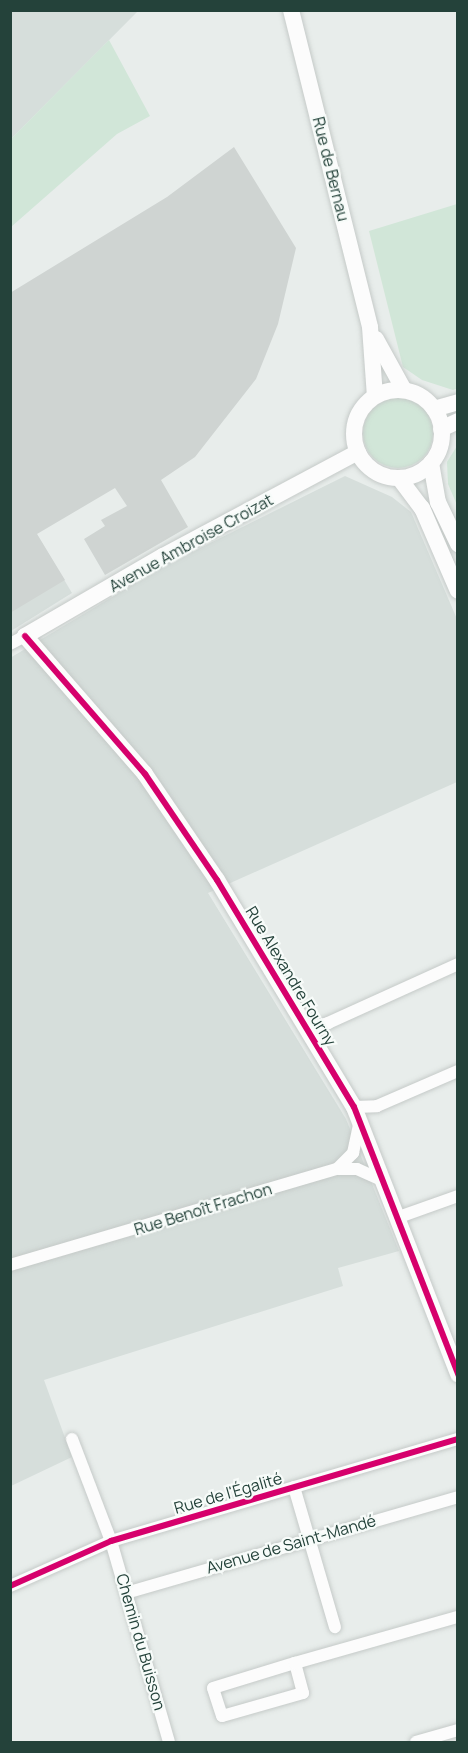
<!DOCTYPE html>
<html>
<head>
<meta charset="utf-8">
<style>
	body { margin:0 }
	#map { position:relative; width:468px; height:1753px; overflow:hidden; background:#e8edeb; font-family:Manrope,sans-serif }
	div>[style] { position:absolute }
	.built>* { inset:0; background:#d6dedb }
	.green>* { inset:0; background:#d1e6d8 }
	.round { border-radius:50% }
	.building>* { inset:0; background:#cfd4d2 }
	.roads { filter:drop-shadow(0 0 2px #c5cac8) drop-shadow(0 0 2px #c5cac8) }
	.street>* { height:12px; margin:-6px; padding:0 6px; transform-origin:6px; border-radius:6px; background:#fcfcfc }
	.secondary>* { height:16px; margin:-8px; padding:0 8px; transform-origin:8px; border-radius:8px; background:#fcfcfc }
	.secondary>.ring { margin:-8px; padding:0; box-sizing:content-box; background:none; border:16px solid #fcfcfc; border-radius:50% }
	.cycleway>* { height:6px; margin:-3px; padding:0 3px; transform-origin:3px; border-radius:3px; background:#d6006c }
	span { translate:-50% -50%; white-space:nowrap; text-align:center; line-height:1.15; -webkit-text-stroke:4.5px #f7fbf9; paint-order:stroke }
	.street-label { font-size:16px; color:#24423a }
	.frame { position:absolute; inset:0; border:12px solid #24423a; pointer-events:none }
</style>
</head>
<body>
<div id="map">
	<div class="built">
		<i style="clip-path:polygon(11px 10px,138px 11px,11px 139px,10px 11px)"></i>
		<i style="clip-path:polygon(345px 476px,392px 497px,411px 512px,457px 619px,457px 782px,208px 893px,346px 1119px,399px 1251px,338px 1268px,343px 1286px,44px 1380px,72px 1457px,11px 1486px,10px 658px,164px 566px)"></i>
		<i style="clip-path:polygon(10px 489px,72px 593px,11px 631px,10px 631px)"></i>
	</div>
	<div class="green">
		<i style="clip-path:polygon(109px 40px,150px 116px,117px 134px,11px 227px,11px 139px)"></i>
		<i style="clip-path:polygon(457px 204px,458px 388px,453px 390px,422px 380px,403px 367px,369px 231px)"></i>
		<i class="round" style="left:363px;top:398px;width:70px;height:70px"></i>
		<i style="clip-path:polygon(457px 446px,457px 505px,448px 484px,447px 462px)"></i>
	</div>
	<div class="building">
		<i style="clip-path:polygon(234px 147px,296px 248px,278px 324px,256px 379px,195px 457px,161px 480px,188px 527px,105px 575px,84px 539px,105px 526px,101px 520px,127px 506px,115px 488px,37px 534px,65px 580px,10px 613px,10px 293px,167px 197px)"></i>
	</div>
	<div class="roads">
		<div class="street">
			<i style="left:10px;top:644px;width:17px;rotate:-28deg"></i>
			<i style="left:307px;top:1028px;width:22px;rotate:-13deg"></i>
			<i style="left:328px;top:1023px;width:143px;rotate:-24.4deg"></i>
			<i style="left:354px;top:1107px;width:23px;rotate:-2deg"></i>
			<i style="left:377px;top:1106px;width:88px;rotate:-23.4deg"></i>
			<i style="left:337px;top:1169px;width:20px"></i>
			<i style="left:357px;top:1169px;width:30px;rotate:24deg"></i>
			<i style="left:399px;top:1217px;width:63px;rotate:-19.6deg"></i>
			<i style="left:10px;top:1265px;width:341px;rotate:-16.4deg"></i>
			<i style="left:337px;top:1169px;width:23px;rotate:-45deg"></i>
			<i style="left:353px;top:1153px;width:29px;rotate:-78deg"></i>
			<i style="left:72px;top:1439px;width:109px;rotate:69.1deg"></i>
			<i style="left:111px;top:1541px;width:209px;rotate:73.9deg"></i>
			<i style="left:294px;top:1487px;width:146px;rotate:73.7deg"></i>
			<i style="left:10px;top:1586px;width:111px;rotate:-24deg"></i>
			<i style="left:111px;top:1541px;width:362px;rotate:-16.4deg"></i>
			<i style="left:126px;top:1593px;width:346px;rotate:-16.1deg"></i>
			<i style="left:295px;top:1663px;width:31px;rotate:75deg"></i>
			<i style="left:303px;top:1693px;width:84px;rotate:164.1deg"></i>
			<i style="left:222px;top:1716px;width:29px;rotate:-108deg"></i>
			<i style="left:213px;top:1688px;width:86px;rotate:-17deg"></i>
			<i style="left:295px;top:1663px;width:169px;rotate:-15.8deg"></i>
			<i style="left:416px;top:1742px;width:44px;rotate:-15.9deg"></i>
		</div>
		<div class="secondary">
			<i style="left:291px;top:10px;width:327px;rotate:76deg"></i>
			<i style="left:370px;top:327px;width:69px;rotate:85.9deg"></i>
			<i style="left:376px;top:339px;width:58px;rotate:61.2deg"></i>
			<i class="ring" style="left:354px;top:390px;width:72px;height:72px"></i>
			<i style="left:434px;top:409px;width:25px;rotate:-16deg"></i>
			<i style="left:441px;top:429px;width:19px;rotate:-25deg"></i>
			<i style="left:358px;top:452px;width:221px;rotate:151.9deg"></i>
			<i style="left:163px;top:556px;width:160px;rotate:149.9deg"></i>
			<i style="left:25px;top:636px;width:183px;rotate:49deg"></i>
			<i style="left:145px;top:774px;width:128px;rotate:55.8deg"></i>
			<i style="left:217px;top:880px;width:265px;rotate:58.9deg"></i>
			<i style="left:354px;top:1107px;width:287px;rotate:68.7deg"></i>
			<i style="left:431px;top:463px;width:40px;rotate:80deg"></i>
			<i style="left:438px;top:502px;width:47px;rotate:64.5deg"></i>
			<i style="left:399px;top:478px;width:38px;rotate:53deg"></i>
			<i style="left:422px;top:508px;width:90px;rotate:66.6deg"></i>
		</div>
	</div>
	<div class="cycleway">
		<i style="left:25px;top:636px;width:183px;rotate:49deg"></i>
		<i style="left:145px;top:774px;width:128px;rotate:55.8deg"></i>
		<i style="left:217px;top:880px;width:265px;rotate:58.9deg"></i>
		<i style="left:354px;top:1107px;width:287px;rotate:68.7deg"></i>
		<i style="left:10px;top:1586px;width:111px;rotate:-24deg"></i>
		<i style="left:111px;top:1541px;width:362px;rotate:-16.4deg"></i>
	</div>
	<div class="street-label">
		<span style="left:331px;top:169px;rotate:76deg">Rue de Bernau</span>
		<span style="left:191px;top:543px;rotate:-29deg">Avenue Ambroise Croizat</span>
		<span style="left:291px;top:976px;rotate:59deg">Rue Alexandre Fourny</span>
		<span style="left:203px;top:1209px;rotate:-17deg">Rue Benoît Frachon</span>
		<span style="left:228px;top:1493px;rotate:-16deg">Rue de l'Égalité</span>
		<span style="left:291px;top:1544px;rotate:-16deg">Avenue de Saint-Mandé</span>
		<span style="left:141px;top:1642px;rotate:74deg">Chemin du Buisson</span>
	</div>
	<div class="frame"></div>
</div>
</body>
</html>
